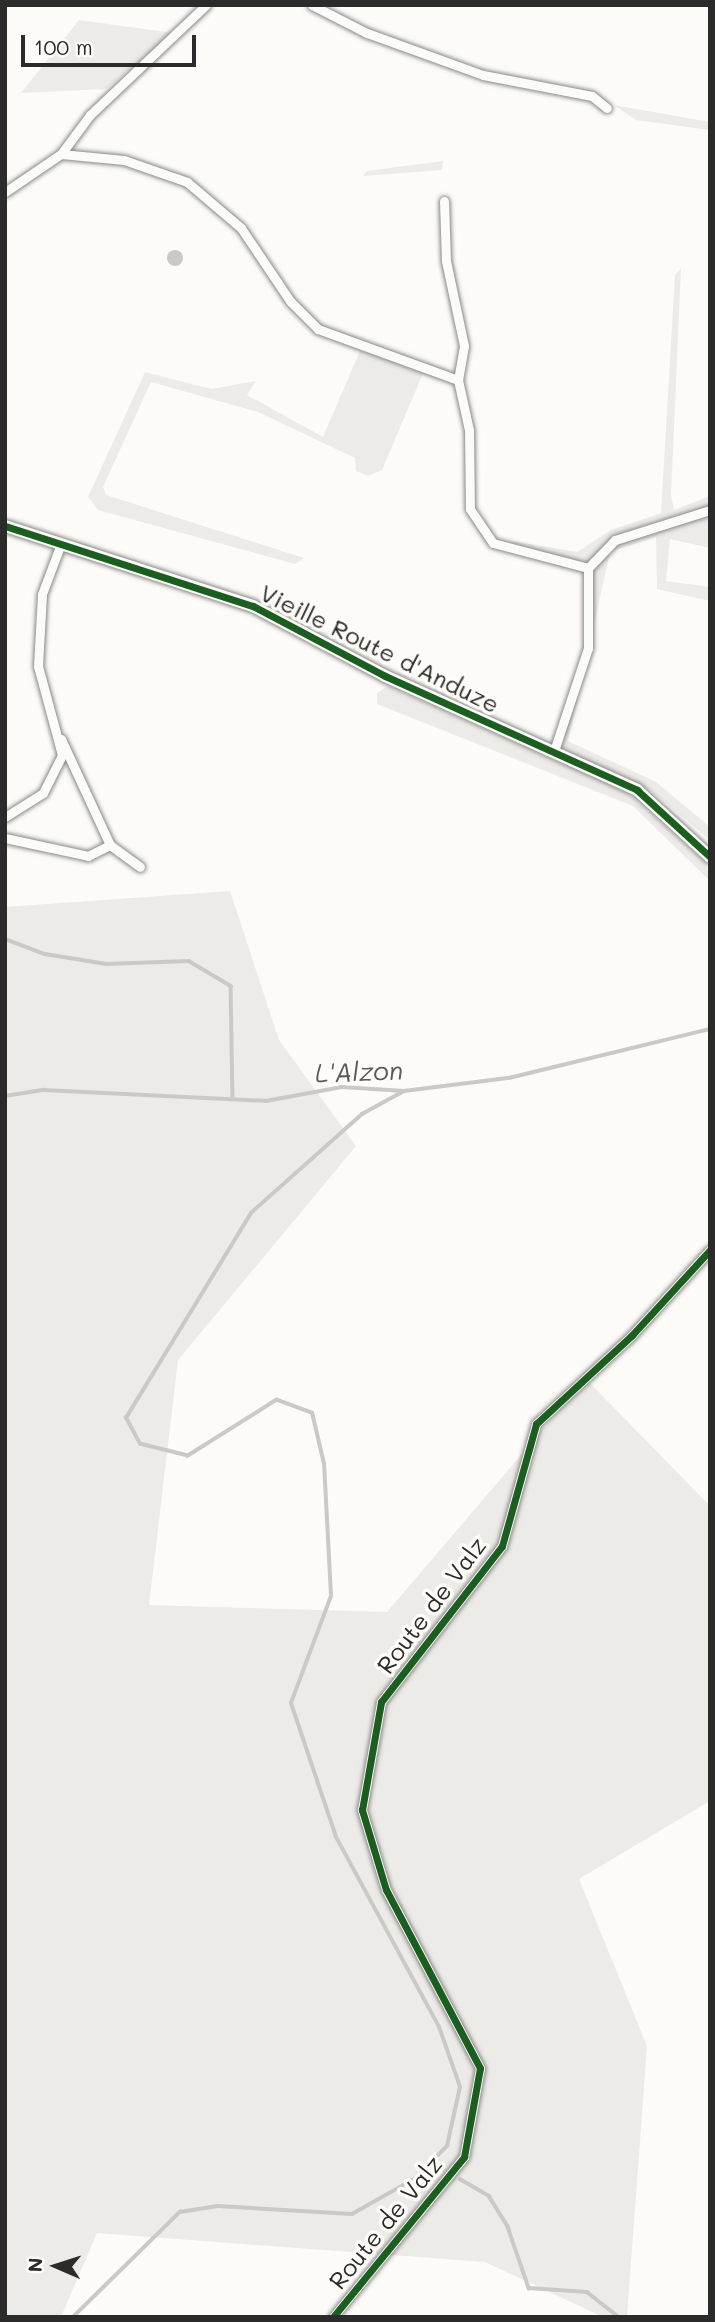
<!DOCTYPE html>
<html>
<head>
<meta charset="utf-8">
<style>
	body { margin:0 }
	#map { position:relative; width:715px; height:2322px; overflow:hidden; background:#fcfbf8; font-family:Mali,sans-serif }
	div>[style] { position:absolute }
	.green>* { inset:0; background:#ecebe8 }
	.water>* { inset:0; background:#cac9c6 }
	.round { border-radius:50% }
	.stream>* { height:3.5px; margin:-1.75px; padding:0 1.75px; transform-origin:1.75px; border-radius:1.75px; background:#cac9c6 }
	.roads { filter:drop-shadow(0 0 2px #898987) drop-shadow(0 0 2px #898987) }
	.street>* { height:9px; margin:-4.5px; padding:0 4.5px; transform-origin:4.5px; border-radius:4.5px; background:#fbfbf9 }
	.secondary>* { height:12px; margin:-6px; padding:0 6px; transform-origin:6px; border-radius:6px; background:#fbfbf9 }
	.cycleway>* { height:7px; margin:-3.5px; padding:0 3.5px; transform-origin:3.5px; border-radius:3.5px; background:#1b5e20 }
	span { translate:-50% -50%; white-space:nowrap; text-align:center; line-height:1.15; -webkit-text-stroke:7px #fdfcf7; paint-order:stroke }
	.street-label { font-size:24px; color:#2b2b2b }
	.water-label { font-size:26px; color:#5b5b5a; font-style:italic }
	.frame { position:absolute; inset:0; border:7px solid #2b2b2b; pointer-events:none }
	.north { position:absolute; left:21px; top:2231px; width:70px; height:70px; -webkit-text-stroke:5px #fdfcf7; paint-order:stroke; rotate:273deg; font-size:19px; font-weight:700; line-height:28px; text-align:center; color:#2b2b2b }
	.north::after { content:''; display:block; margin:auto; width:24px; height:32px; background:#2b2b2b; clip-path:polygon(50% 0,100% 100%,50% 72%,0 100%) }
	.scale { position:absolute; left:21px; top:35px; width:175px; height:32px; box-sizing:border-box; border:4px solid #2b2b2b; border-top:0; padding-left:9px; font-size:21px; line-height:24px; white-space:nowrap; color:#2b2b2b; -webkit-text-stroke:5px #fdfcf7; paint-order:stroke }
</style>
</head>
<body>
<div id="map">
	<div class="green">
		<i style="clip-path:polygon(79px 20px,173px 33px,106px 89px,21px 93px)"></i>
		<i style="clip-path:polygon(614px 105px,710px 122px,710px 130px,636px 120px)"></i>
		<i style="clip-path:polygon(443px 161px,442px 170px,363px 176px,367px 171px)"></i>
		<i style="clip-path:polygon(681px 268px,671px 495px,674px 510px,710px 496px,710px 548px,670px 539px,666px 581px,710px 587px,710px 601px,657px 589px,656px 537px,610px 552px,568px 741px,656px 782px,710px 827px,710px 840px,649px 789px,556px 745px,588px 648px,588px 568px,511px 550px,512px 541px,577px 552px,611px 530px,661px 513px,675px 275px)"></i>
		<i style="clip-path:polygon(360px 351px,424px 371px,382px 470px,368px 476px,356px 471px,355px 458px,258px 412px,151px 382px,103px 487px,106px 495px,304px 558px,295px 564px,98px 510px,88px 497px,145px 372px,211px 389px,256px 381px,247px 395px,323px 437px)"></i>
		<i style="clip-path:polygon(388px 686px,629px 794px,706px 863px,710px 881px,633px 806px,377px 704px,377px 693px)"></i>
		<i style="clip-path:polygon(230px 891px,279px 1040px,356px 1146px,178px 1360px,149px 1605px,387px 1612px,586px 1379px,710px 1506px,710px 1801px,579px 1879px,647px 2046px,627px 2317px,603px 2317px,485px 2262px,97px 2233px,61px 2317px,5px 2317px,5px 907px)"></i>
	</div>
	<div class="water">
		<i class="round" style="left:167px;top:250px;width:16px;height:16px"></i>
	</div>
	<div class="stream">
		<i style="left:5px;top:939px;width:43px;rotate:20.6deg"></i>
		<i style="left:45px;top:954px;width:62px;rotate:9.3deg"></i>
		<i style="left:106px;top:964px;width:83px;rotate:-2.1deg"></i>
		<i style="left:189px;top:961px;width:49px;rotate:30.8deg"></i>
		<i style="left:231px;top:986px;width:112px;rotate:89deg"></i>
		<i style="left:5px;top:1096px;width:39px;rotate:-9deg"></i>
		<i style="left:44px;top:1090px;width:222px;rotate:2.8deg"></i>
		<i style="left:266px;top:1101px;width:77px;rotate:-10.4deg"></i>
		<i style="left:342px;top:1087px;width:62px;rotate:3.7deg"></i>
		<i style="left:404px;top:1091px;width:106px;rotate:-7.1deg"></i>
		<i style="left:509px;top:1078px;width:207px;rotate:-13.7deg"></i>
		<i style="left:433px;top:2162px;width:12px;rotate:35deg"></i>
		<i style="left:460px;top:2179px;width:34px;rotate:30deg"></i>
		<i style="left:489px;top:2196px;width:36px;rotate:58deg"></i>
		<i style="left:508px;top:2227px;width:65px;rotate:71deg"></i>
		<i style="left:529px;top:2288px;width:58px;rotate:3.9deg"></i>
		<i style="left:587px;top:2292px;width:41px;rotate:38deg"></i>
		<i style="left:73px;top:2317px;width:150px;rotate:-44.5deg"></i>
		<i style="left:180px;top:2212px;width:38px;rotate:-9deg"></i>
		<i style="left:218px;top:2206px;width:134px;rotate:3.4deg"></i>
		<i style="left:352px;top:2214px;width:71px;rotate:-29.4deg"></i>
		<i style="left:414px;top:2179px;width:47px;rotate:-45deg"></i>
		<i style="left:447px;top:2146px;width:60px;rotate:-77.6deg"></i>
		<i style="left:460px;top:2087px;width:64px;rotate:-109.3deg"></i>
		<i style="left:439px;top:2027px;width:216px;rotate:-118.5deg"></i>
		<i style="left:336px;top:1837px;width:141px;rotate:-108.6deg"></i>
		<i style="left:291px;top:1703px;width:114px;rotate:-69.5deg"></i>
		<i style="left:331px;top:1596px;width:132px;rotate:-93deg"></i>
		<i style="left:324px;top:1464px;width:52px;rotate:-103.2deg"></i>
		<i style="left:312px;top:1413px;width:37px;rotate:-160deg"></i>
		<i style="left:277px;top:1400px;width:105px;rotate:147.8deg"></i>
		<i style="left:188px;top:1456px;width:49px;rotate:-166deg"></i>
		<i style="left:140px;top:1444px;width:30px;rotate:-118deg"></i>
		<i style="left:126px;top:1418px;width:240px;rotate:-58.6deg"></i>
		<i style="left:251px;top:1213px;width:149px;rotate:-41.7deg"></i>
		<i style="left:362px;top:1114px;width:48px;rotate:-28.7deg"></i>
	</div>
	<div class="roads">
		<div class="street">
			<i style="left:312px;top:5px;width:62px;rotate:27deg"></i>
			<i style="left:367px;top:33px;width:123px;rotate:19.9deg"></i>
			<i style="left:483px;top:75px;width:111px;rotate:10.9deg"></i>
			<i style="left:592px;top:96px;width:19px;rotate:39deg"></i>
			<i style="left:61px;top:154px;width:63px;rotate:5.4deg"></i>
			<i style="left:124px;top:160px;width:67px;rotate:19.2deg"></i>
			<i style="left:187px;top:182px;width:71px;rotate:40.4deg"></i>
			<i style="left:241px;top:228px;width:88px;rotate:56.1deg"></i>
			<i style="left:290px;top:301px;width:40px;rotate:45deg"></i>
			<i style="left:318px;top:329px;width:149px;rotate:20deg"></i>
			<i style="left:5px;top:192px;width:68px;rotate:-34.2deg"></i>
			<i style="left:61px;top:154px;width:49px;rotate:-53.4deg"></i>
			<i style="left:90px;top:115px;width:160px;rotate:-43.5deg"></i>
			<i style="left:444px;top:201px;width:60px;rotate:88.1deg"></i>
			<i style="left:446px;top:261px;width:87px;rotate:78deg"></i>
			<i style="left:464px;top:346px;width:35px;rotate:100deg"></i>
			<i style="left:458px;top:380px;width:51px;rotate:77.6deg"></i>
			<i style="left:469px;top:430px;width:79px;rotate:89.3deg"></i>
			<i style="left:470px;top:509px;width:41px;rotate:55.9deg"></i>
			<i style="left:493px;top:543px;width:98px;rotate:14.7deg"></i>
			<i style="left:588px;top:568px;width:80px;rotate:90deg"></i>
			<i style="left:588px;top:648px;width:108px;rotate:108.3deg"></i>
			<i style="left:588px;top:568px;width:39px;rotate:-46deg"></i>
			<i style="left:615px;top:540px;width:100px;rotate:-17.5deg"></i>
			<i style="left:61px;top:739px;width:117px;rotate:65.2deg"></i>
			<i style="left:110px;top:845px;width:37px;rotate:36deg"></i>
			<i style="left:5px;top:817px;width:45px;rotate:-32.3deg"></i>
			<i style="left:43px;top:793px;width:42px;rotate:-63.4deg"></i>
			<i style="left:62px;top:755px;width:92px;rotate:-105.1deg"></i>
			<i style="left:38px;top:666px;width:72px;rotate:-86.8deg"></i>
			<i style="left:42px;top:594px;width:51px;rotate:-69.4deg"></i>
			<i style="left:5px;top:838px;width:85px;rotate:12.2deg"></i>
			<i style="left:88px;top:856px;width:25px;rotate:-27deg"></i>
			<i style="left:333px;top:2317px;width:207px;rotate:-50.7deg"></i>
			<i style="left:464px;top:2157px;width:90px;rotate:-79.8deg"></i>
			<i style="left:480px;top:2068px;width:201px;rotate:-117.8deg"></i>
			<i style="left:386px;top:1890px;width:84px;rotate:-106.7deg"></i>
			<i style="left:362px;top:1810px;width:110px;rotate:-80deg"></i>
			<i style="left:381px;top:1702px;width:197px;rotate:-52.2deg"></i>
			<i style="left:502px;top:1546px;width:127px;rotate:-74.4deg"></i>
			<i style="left:536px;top:1424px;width:131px;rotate:-42.8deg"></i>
			<i style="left:632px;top:1335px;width:115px;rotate:-47.5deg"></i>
		</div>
		<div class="secondary">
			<i style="left:5px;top:526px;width:261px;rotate:17.9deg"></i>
			<i style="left:253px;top:606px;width:149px;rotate:27.9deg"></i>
			<i style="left:385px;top:676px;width:277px;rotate:24.3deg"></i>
			<i style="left:637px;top:790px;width:99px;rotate:42.5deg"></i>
		</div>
	</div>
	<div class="cycleway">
		<i style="left:5px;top:526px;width:261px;rotate:17.9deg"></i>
		<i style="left:253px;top:606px;width:149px;rotate:27.9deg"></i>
		<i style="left:385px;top:676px;width:277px;rotate:24.3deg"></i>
		<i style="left:637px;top:790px;width:99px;rotate:42.5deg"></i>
		<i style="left:333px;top:2317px;width:207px;rotate:-50.7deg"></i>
		<i style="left:464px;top:2157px;width:90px;rotate:-79.8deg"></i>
		<i style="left:480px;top:2068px;width:201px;rotate:-117.8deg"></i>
		<i style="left:386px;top:1890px;width:84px;rotate:-106.7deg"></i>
		<i style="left:362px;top:1810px;width:110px;rotate:-80deg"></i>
		<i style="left:381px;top:1702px;width:197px;rotate:-52.2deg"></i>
		<i style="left:502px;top:1546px;width:127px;rotate:-74.4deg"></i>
		<i style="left:536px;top:1424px;width:131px;rotate:-42.8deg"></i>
		<i style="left:632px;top:1335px;width:115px;rotate:-47.5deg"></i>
	</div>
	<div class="street-label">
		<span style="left:380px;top:648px;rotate:26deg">Vieille Route d'Anduze</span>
		<span style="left:431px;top:1605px;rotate:-53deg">Route de Valz</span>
		<span style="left:385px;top:2222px;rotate:-51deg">Route de Valz</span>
	</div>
	<div class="water-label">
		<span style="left:359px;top:1072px;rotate:-2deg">L'Alzon</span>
	</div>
	<div class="frame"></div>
	<div class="north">N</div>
	<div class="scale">100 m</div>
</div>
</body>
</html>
